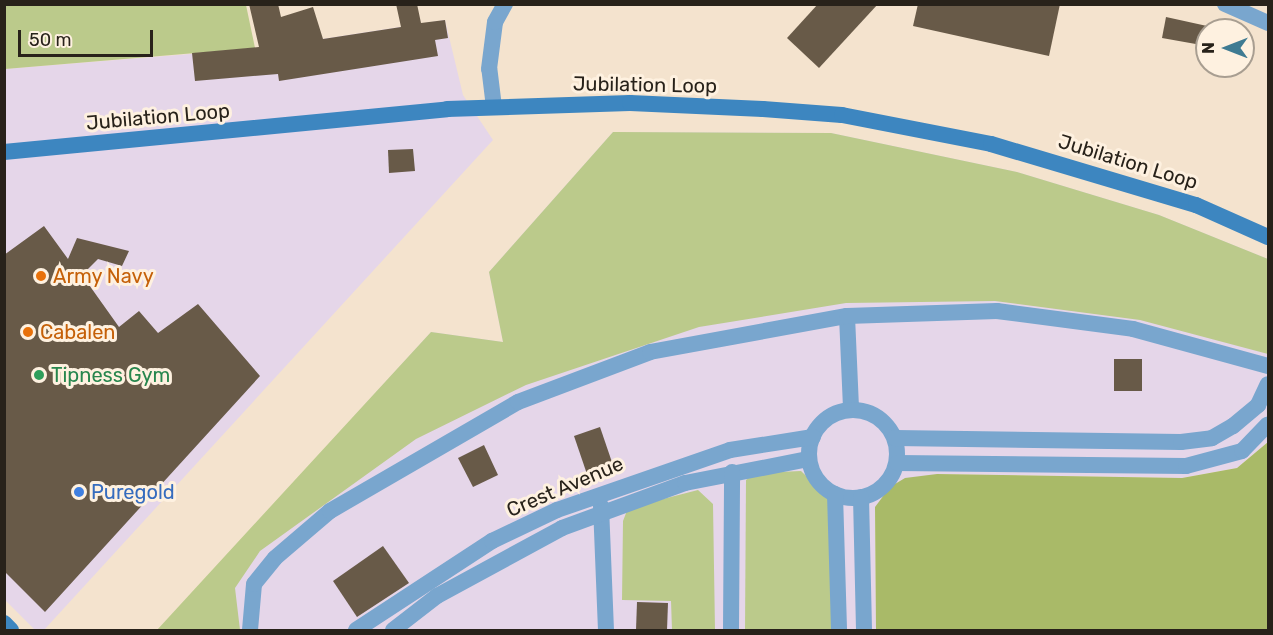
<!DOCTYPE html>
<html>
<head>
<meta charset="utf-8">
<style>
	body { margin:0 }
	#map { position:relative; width:1273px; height:635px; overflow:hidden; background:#f4e3ce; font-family:Rubik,sans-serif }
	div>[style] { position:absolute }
	.commercial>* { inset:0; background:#e5d6e9 }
	.green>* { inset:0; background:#bbca8b }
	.forest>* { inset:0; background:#a9ba68 }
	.building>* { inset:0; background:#685a48 }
	.minor>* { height:16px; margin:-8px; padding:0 8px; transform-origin:8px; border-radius:8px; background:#79a6ce }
	.minor>.ring { margin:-8px; padding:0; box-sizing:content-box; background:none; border:16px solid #79a6ce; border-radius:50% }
	.secondary>* { height:16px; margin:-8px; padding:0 8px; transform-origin:8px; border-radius:8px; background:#3d86c0 }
	.dots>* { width:16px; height:16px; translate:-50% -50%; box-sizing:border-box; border:3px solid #fef1e0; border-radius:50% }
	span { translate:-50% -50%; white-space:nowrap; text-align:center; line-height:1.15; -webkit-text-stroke:6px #fef1e0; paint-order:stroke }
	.street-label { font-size:20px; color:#28221a }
	.food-label { font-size:20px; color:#c56008 }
	.left { translate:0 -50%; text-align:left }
	.leisure-label { font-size:20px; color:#27864d }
	.shop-label { font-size:20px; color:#366cbe }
	.frame { position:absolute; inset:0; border:6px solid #28221a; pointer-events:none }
	.north { position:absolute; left:1195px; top:18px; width:60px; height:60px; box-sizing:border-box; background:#fef1e0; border:2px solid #a89e91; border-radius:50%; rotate:270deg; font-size:16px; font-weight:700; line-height:24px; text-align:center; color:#28221a }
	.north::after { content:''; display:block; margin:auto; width:21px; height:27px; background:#3f7b92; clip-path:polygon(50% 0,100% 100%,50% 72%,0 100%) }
	.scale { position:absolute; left:18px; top:30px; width:135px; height:27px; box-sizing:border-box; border:3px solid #28221a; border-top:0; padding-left:8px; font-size:18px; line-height:21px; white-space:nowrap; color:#28221a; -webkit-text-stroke:4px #fef1e0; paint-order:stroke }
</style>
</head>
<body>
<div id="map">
	<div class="commercial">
		<i style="clip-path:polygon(445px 20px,463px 95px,493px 140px,44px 630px,35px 630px,5px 600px,4px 69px,264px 48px)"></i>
		<i style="clip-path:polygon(613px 132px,831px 133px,1017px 172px,1159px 215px,1268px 259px,1268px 442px,1237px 468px,1182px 478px,937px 474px,875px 507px,876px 630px,159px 630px,431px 332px,503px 342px,489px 272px)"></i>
	</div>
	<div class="green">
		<i style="clip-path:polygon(5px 5px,246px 5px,255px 48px,5px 69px)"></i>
		<i style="clip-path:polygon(613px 132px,831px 133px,1017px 172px,1159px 215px,1268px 259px,1268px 354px,1140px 320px,995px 301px,846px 303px,699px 327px,526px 385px,416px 439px,260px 551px,235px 588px,240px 630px,157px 630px,431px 332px,503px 342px,489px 272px)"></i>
		<i style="clip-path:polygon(801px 471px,830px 499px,834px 630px,745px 630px,746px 480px,755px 473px)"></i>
		<i style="clip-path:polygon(698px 490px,713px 504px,715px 630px,672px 630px,671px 601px,622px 600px,623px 521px,628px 508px)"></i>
	</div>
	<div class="forest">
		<i style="clip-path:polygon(1268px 442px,1268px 630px,876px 630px,875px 507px,890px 487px,905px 478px,937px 474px,1182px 478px,1237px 468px)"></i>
	</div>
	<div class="building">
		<i style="clip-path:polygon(249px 4px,278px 4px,281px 17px,313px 7px,323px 39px,401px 27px,396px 4px,417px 4px,421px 23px,445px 20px,448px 38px,435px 40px,438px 56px,279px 81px,278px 74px,195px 81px,192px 53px,259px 47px)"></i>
		<i style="clip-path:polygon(818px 4px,878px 4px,819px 68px,787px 38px)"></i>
		<i style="clip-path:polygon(918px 4px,1060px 4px,1049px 56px,913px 26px)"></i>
		<i style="clip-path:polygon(1166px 17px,1207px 26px,1207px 46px,1162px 38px)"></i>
		<i style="clip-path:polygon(413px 149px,415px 171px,389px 173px,388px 150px)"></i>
		<i style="clip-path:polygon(44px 226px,68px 259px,77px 238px,129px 251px,122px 266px,98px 259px,82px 275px,119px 327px,139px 311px,158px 333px,198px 304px,260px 376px,45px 612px,4px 571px,4px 255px)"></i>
		<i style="clip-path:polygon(1114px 359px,1142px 359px,1142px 391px,1114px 391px)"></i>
		<i style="clip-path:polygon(600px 427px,616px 474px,590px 483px,574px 436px)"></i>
		<i style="clip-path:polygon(484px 445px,498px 475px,473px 487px,458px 458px)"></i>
		<i style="clip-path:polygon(383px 546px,409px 583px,357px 617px,333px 581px)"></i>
		<i style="clip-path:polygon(637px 602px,668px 603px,667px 630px,636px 630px)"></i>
	</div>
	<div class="minor">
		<i style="left:1225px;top:4px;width:47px;rotate:23.8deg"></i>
		<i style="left:494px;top:107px;width:38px;rotate:-97deg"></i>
		<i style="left:489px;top:69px;width:47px;rotate:-82.7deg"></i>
		<i style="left:495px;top:22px;width:21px;rotate:-61deg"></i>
		<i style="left:847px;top:316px;width:93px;rotate:87.5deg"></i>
		<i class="ring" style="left:809px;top:410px;width:72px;height:72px"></i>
		<i style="left:895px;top:438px;width:286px;rotate:0.8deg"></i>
		<i style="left:1181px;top:442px;width:31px;rotate:-7deg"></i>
		<i style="left:1212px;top:438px;width:24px;rotate:-30deg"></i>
		<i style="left:1233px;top:426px;width:33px;rotate:-40deg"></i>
		<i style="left:1258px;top:405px;width:23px;rotate:-65deg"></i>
		<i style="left:897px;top:463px;width:289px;rotate:0.6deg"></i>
		<i style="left:1186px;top:466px;width:58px;rotate:-15deg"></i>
		<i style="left:1242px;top:451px;width:37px;rotate:-46deg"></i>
		<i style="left:835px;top:494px;width:136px;rotate:88.3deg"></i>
		<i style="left:861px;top:497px;width:133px;rotate:88.7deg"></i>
		<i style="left:601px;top:506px;width:124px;rotate:87.7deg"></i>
		<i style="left:250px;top:630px;width:46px;rotate:-85deg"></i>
		<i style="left:254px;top:584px;width:33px;rotate:-51deg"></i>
		<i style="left:275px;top:558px;width:72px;rotate:-40.5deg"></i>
		<i style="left:330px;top:511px;width:217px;rotate:-30.1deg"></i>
		<i style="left:518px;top:402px;width:141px;rotate:-20.7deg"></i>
		<i style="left:650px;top:352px;width:200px;rotate:-10.4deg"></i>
		<i style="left:847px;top:316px;width:150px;rotate:-1.9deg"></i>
		<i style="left:997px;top:311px;width:137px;rotate:7.5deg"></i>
		<i style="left:1133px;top:329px;width:140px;rotate:15.3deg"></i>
		<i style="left:356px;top:630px;width:163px;rotate:-33.2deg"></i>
		<i style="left:492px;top:541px;width:72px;rotate:-25.5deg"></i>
		<i style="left:557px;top:510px;width:183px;rotate:-19.1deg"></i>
		<i style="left:730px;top:450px;width:84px;rotate:-8.9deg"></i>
		<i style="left:393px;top:630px;width:56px;rotate:-37.7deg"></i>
		<i style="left:437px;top:596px;width:142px;rotate:-28.5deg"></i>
		<i style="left:562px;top:528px;width:131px;rotate:-20.1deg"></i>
		<i style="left:685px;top:483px;width:126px;rotate:-11deg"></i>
		<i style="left:731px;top:630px;width:158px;rotate:-89.6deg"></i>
	</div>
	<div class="secondary">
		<i style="left:4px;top:152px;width:445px;rotate:-5.5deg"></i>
		<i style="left:447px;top:109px;width:183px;rotate:-1.9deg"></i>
		<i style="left:630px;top:103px;width:133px;rotate:2.6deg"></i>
		<i style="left:763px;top:109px;width:79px;rotate:4.3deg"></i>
		<i style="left:842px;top:115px;width:152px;rotate:11deg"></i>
		<i style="left:991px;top:144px;width:214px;rotate:16.6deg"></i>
		<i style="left:1196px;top:205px;width:79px;rotate:24deg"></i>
		<i style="left:4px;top:623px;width:10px;rotate:45deg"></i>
	</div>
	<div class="dots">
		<i style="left:41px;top:276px;background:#e8710a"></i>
		<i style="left:28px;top:332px;background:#e8710a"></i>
		<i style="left:39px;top:375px;background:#2e9e5b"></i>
		<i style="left:79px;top:492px;background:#3f7fe0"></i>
	</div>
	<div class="street-label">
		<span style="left:645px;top:85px;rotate:1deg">Jubilation Loop</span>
		<span style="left:158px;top:117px;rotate:-5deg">Jubilation Loop</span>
		<span style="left:1128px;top:162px;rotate:17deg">Jubilation Loop</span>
		<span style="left:565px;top:487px;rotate:-23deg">Crest Avenue</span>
	</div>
	<div class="food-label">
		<span class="left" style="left:53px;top:276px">Army Navy</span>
		<span class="left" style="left:40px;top:332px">Cabalen</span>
	</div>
	<div class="leisure-label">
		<span class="left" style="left:51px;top:375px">Tipness Gym</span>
	</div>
	<div class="shop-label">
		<span class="left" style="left:91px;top:492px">Puregold</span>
	</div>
	<div class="frame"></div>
	<div class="north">N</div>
	<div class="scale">50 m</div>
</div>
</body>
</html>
